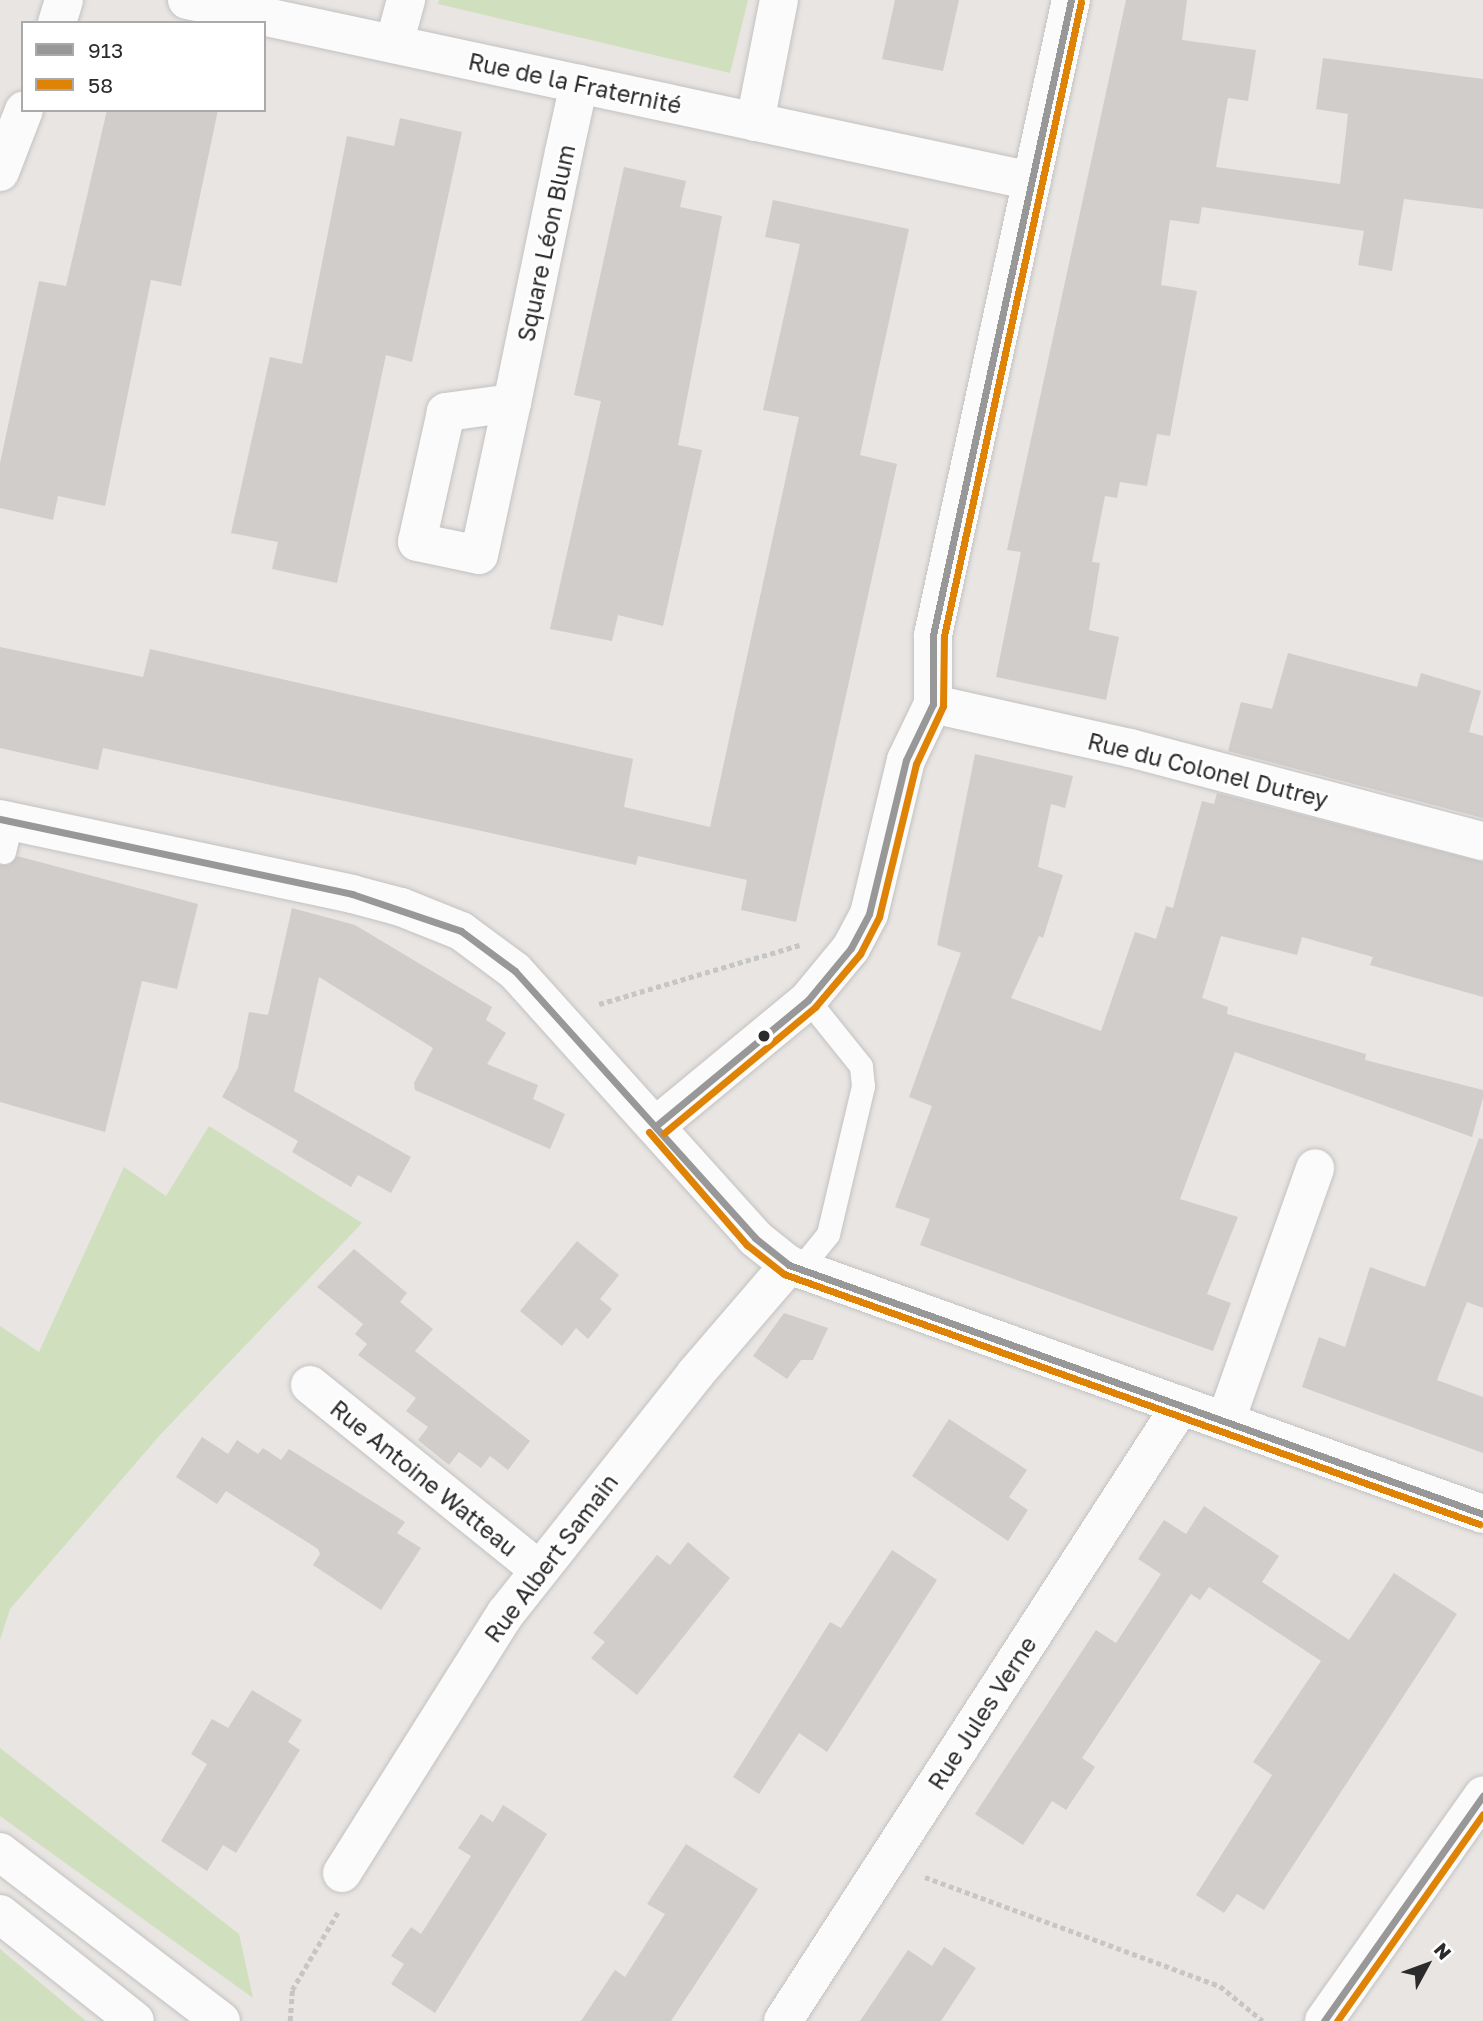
<!DOCTYPE html>
<html>
<head>
<meta charset="utf-8">
<style>
	body { margin:0 }
	#map { position:relative; width:1483px; height:2021px; overflow:hidden; background:#e8e5e2; font-family:"Golos Text",sans-serif }
	div>[style] { position:absolute }
	.green>* { inset:0; background:#d0e0bf }
	.building>* { inset:0; background:#d0cdcb }
	.path>* { height:4.5px; margin-top:-2.25px; transform-origin:0; background:repeating-linear-gradient(90deg,#c6c6c6 0 5px,transparent 0 8.5px) }
	.roads { filter:drop-shadow(0 0 2px #c3c2c2) drop-shadow(0 0 2px #c3c2c2) }
	.lane>* { height:23px; margin:-11.5px; padding:0 11.5px; transform-origin:11.5px; border-radius:11.5px; background:#fcfbfb }
	.street>* { height:38px; margin:-19px; padding:0 19px; transform-origin:19px; border-radius:19px; background:#fcfbfb }
	.secondary>* { height:38px; margin:-19px; padding:0 19px; transform-origin:19px; border-radius:19px; background:#fcfbfb }
	.bus-1>* { height:7px; margin:-3.5px; padding:0 3.5px; transform-origin:3.5px; border-radius:3.5px; background:#989898 }
	.bus-2>* { height:7px; margin:-3.5px; padding:0 3.5px; transform-origin:3.5px; border-radius:3.5px; background:#df8306 }
	.dots>* { width:19px; height:19px; translate:-50% -50%; box-sizing:border-box; border:4px solid #fff; border-radius:50% }
	span { translate:-50% -50%; white-space:nowrap; text-align:center; line-height:1.15; -webkit-text-stroke:5px #fff; paint-order:stroke }
	.street-label { font-size:23px; color:#2b2b2b }
	.legend { position:absolute; left:21px; top:21px; width:245px; height:91px; box-sizing:border-box; background:#fff; border:2px solid #aaa; margin:0; padding:9px 12px; list-style:none; font-size:21px; color:#2b2b2b }
	.legend li { display:flex; align-items:center; gap:14px; height:35px }
	.legend b { width:35px; border:2px solid #aaa }
	.north { position:absolute; left:1392px; top:1930px; width:70px; height:70px; -webkit-text-stroke:5px #fff; paint-order:stroke; rotate:49deg; font-size:19px; font-weight:700; line-height:28px; text-align:center; color:#2b2b2b }
	.north::after { content:''; display:block; margin:auto; width:24px; height:32px; background:#2b2b2b; clip-path:polygon(50% 0,100% 100%,50% 72%,0 100%) }
</style>
</head>
<body>
<div id="map">
	<div class="green">
		<i style="clip-path:polygon(439px 0,748px 0,730px 73px,438px 4px)"></i>
		<i style="clip-path:polygon(209px 1126px,362px 1223px,160px 1435px,10px 1609px,0 1640px,0 1326px,39px 1352px,124px 1167px,166px 1196px)"></i>
		<i style="clip-path:polygon(0 1748px,239px 1934px,253px 1998px,0 1816px)"></i>
		<i style="clip-path:polygon(0 1949px,86px 2021px,0 2021px)"></i>
	</div>
	<div class="building">
		<i style="clip-path:polygon(895px 0,959px 0,943px 71px,882px 59px)"></i>
		<i style="clip-path:polygon(1126px 0,1187px 0,1182px 40px,1256px 50px,1248px 101px,1228px 98px,1216px 167px,1340px 184px,1348px 114px,1316px 109px,1323px 58px,1483px 79px,1483px 209px,1404px 199px,1392px 271px,1358px 265px,1364px 231px,1202px 207px,1199px 224px,1170px 220px,1161px 285px,1197px 291px,1170px 436px,1157px 434px,1147px 486px,1120px 482px,1117px 498px,1105px 496px,1092px 562px,1100px 563px,1089px 630px,1119px 637px,1106px 700px,996px 677px,1021px 552px,1007px 550px)"></i>
		<i style="clip-path:polygon(107px 110px,218px 110px,181px 286px,151px 280px,105px 506px,58px 496px,53px 520px,0 508px,0 463px,39px 281px,66px 286px)"></i>
		<i style="clip-path:polygon(400px 118px,462px 132px,412px 362px,386px 355px,337px 583px,272px 569px,278px 542px,231px 533px,270px 357px,302px 364px,347px 136px,394px 146px)"></i>
		<i style="clip-path:polygon(624px 167px,686px 181px,680px 207px,722px 216px,678px 445px,702px 450px,663px 626px,618px 615px,612px 641px,550px 629px,601px 401px,574px 395px)"></i>
		<i style="clip-path:polygon(773px 200px,909px 229px,860px 455px,897px 464px,796px 922px,741px 910px,747px 880px,638px 856px,636px 865px,103px 748px,98px 770px,0 748px,0 647px,143px 677px,150px 649px,633px 759px,624px 807px,710px 827px,799px 417px,763px 410px,800px 244px,765px 237px)"></i>
		<i style="clip-path:polygon(1288px 653px,1417px 687px,1421px 673px,1481px 691px,1469px 732px,1483px 736px,1483px 818px,1228px 751px,1241px 702px,1272px 709px)"></i>
		<i style="clip-path:polygon(975px 754px,1073px 776px,1065px 808px,1051px 804px,1038px 867px,1063px 875px,1043px 938px,1039px 936px,1011px 998px,1101px 1031px,1135px 932px,1156px 939px,1166px 906px,1173px 908px,1202px 801px,1214px 804px,1217px 793px,1483px 862px,1483px 997px,1370px 965px,1373px 957px,1302px 937px,1297px 955px,1221px 936px,1202px 998px,1228px 1007px,1227px 1014px,1366px 1054px,1365px 1060px,1483px 1090px,1483px 1098px,1472px 1137px,1235px 1052px,1180px 1199px,1238px 1217px,1207px 1294px,1231px 1303px,1213px 1351px,920px 1245px,930px 1219px,895px 1207px,932px 1106px,909px 1097px,961px 953px,937px 945px)"></i>
		<i style="clip-path:polygon(17px 856px,198px 904px,177px 989px,142px 981px,105px 1132px,0 1102px,0 865px,9px 865px)"></i>
		<i style="clip-path:polygon(292px 908px,355px 925px,492px 1007px,486px 1020px,506px 1033px,487px 1064px,538px 1085px,533px 1099px,565px 1114px,550px 1149px,415px 1090px,414px 1083px,433px 1048px,319px 977px,294px 1091px,411px 1157px,391px 1193px,358px 1175px,351px 1187px,292px 1152px,298px 1141px,222px 1097px,238px 1068px,249px 1012px,268px 1015px)"></i>
		<i style="clip-path:polygon(1479px 1138px,1483px 1139px,1483px 1308px,1467px 1302px,1437px 1380px,1483px 1397px,1483px 1453px,1302px 1387px,1319px 1337px,1345px 1347px,1370px 1267px,1425px 1287px)"></i>
		<i style="clip-path:polygon(577px 1241px,619px 1275px,600px 1299px,612px 1309px,588px 1339px,576px 1328px,562px 1346px,520px 1311px)"></i>
		<i style="clip-path:polygon(354px 1249px,407px 1293px,400px 1302px,433px 1329px,415px 1351px,530px 1441px,508px 1470px,490px 1456px,481px 1468px,459px 1452px,449px 1465px,418px 1440px,428px 1427px,406px 1411px,416px 1398px,358px 1355px,367px 1344px,355px 1334px,363px 1324px,317px 1287px)"></i>
		<i style="clip-path:polygon(784px 1313px,828px 1328px,813px 1360px,801px 1360px,787px 1379px,753px 1356px)"></i>
		<i style="clip-path:polygon(949px 1419px,1027px 1470px,1009px 1497px,1028px 1510px,1008px 1541px,912px 1476px)"></i>
		<i style="clip-path:polygon(202px 1437px,228px 1454px,237px 1440px,258px 1454px,263px 1448px,281px 1460px,289px 1449px,405px 1522px,397px 1533px,421px 1548px,381px 1610px,313px 1565px,320px 1554px,318px 1549px,226px 1491px,217px 1504px,176px 1477px)"></i>
		<i style="clip-path:polygon(1204px 1506px,1279px 1556px,1262px 1582px,1349px 1640px,1394px 1573px,1457px 1614px,1264px 1910px,1237px 1894px,1224px 1913px,1196px 1895px,1272px 1775px,1253px 1762px,1321px 1661px,1209px 1587px,1200px 1600px,1191px 1594px,1082px 1758px,1095px 1767px,1066px 1810px,1052px 1801px,1023px 1845px,975px 1814px,1096px 1630px,1116px 1643px,1161px 1574px,1138px 1559px,1164px 1520px,1186px 1534px)"></i>
		<i style="clip-path:polygon(688px 1542px,730px 1578px,637px 1695px,591px 1658px,605px 1642px,593px 1633px,657px 1555px,670px 1565px)"></i>
		<i style="clip-path:polygon(892px 1550px,937px 1580px,827px 1752px,799px 1733px,759px 1794px,733px 1777px,830px 1622px,841px 1628px)"></i>
		<i style="clip-path:polygon(252px 1690px,302px 1720px,288px 1742px,300px 1750px,236px 1853px,223px 1845px,207px 1871px,161px 1841px,207px 1764px,191px 1754px,212px 1719px,228px 1728px)"></i>
		<i style="clip-path:polygon(503px 1805px,547px 1834px,435px 2013px,391px 1984px,404px 1964px,391px 1956px,411px 1927px,421px 1934px,471px 1856px,458px 1848px,481px 1814px,493px 1822px)"></i>
		<i style="clip-path:polygon(686px 1844px,758px 1889px,671px 2021px,581px 2021px,615px 1970px,625px 1977px,665px 1914px,647px 1904px)"></i>
		<i style="clip-path:polygon(944px 1947px,976px 1968px,941px 2021px,860px 2021px,908px 1950px,932px 1966px)"></i>
	</div>
	<div class="path">
		<i style="left:599px;top:1004px;width:209px;rotate:-16.4deg"></i>
		<i style="left:925px;top:1877px;width:314px;rotate:20.3deg"></i>
		<i style="left:1220px;top:1986px;width:55px;rotate:39.1deg"></i>
		<i style="left:290px;top:2021px;width:31px;rotate:-86deg"></i>
		<i style="left:292px;top:1990px;width:91px;rotate:-59.5deg"></i>
	</div>
	<div class="roads">
		<div class="lane">
			<i style="left:4px;top:852px;width:31px;rotate:-77deg"></i>
			<i style="left:799px;top:1270px;width:46px;rotate:-51.1deg"></i>
			<i style="left:828px;top:1234px;width:152px;rotate:-76.7deg"></i>
			<i style="left:863px;top:1086px;width:20px;rotate:-96deg"></i>
			<i style="left:861px;top:1066px;width:85px;rotate:-128.8deg"></i>
		</div>
		<div class="street">
			<i style="left:187px;top:0;width:864px;rotate:12.09deg"></i>
			<i style="left:57px;top:23px;width:24px;rotate:-73deg"></i>
			<i style="left:394px;top:44px;width:46px;rotate:-74.7deg"></i>
			<i style="left:755px;top:122px;width:124px;rotate:-78.9deg"></i>
			<i style="left:0;top:172px;width:66px;rotate:-68.8deg"></i>
			<i style="left:512px;top:403px;width:67px;rotate:172.2deg"></i>
			<i style="left:446px;top:412px;width:133px;rotate:102.6deg"></i>
			<i style="left:417px;top:542px;width:63px;rotate:11.8deg"></i>
			<i style="left:479px;top:555px;width:156px;rotate:-77.8deg"></i>
			<i style="left:512px;top:403px;width:256px;rotate:-78.3deg"></i>
			<i style="left:564px;top:152px;width:70px;rotate:-77.6deg"></i>
			<i style="left:933px;top:704px;width:202px;rotate:12.6deg"></i>
			<i style="left:1130px;top:748px;width:365px;rotate:14.8deg"></i>
			<i style="left:0;top:819px;width:360px;rotate:12deg"></i>
			<i style="left:352px;top:894px;width:51px;rotate:14.9deg"></i>
			<i style="left:401px;top:907px;width:65px;rotate:21.8deg"></i>
			<i style="left:461px;top:931px;width:67px;rotate:36.5deg"></i>
			<i style="left:515px;top:971px;width:359px;rotate:48deg"></i>
			<i style="left:755px;top:1238px;width:43px;rotate:38.5deg"></i>
			<i style="left:789px;top:1265px;width:737px;rotate:19.74deg"></i>
			<i style="left:657px;top:1125px;width:196px;rotate:-39.6deg"></i>
			<i style="left:808px;top:1000px;width:67px;rotate:-50.4deg"></i>
			<i style="left:851px;top:948px;width:38px;rotate:-62deg"></i>
			<i style="left:869px;top:914px;width:158px;rotate:-76.5deg"></i>
			<i style="left:906px;top:760px;width:62px;rotate:-64.3deg"></i>
			<i style="left:933px;top:704px;width:69px;rotate:-90deg"></i>
			<i style="left:933px;top:635px;width:650px;rotate:-77.74deg"></i>
			<i style="left:310px;top:1385px;width:294px;rotate:38.9deg"></i>
			<i style="left:1226px;top:1420px;width:267px;rotate:-70.5deg"></i>
			<i style="left:342px;top:1873px;width:307px;rotate:-57.8deg"></i>
			<i style="left:506px;top:1613px;width:306px;rotate:-51.6deg"></i>
			<i style="left:696px;top:1373px;width:143px;rotate:-49.3deg"></i>
			<i style="left:783px;top:2021px;width:733px;rotate:-57.13deg"></i>
		</div>
		<div class="secondary">
			<i style="left:0;top:1852px;width:278px;rotate:37.4deg"></i>
			<i style="left:0;top:1914px;width:172px;rotate:38.4deg"></i>
			<i style="left:1324px;top:2021px;width:276px;rotate:-54.8deg"></i>
		</div>
	</div>
	<div class="bus-1">
		<i style="left:0;top:819px;width:360px;rotate:12deg"></i>
		<i style="left:352px;top:894px;width:115px;rotate:18.7deg"></i>
		<i style="left:461px;top:931px;width:67px;rotate:36.5deg"></i>
		<i style="left:515px;top:971px;width:359px;rotate:48deg"></i>
		<i style="left:755px;top:1238px;width:43px;rotate:38.5deg"></i>
		<i style="left:789px;top:1265px;width:737px;rotate:19.74deg"></i>
		<i style="left:657px;top:1125px;width:196px;rotate:-39.6deg"></i>
		<i style="left:808px;top:1000px;width:67px;rotate:-50.4deg"></i>
		<i style="left:851px;top:948px;width:38px;rotate:-62deg"></i>
		<i style="left:869px;top:914px;width:158px;rotate:-76.5deg"></i>
		<i style="left:906px;top:760px;width:62px;rotate:-64.3deg"></i>
		<i style="left:933px;top:704px;width:69px;rotate:-90deg"></i>
		<i style="left:933px;top:635px;width:650px;rotate:-77.74deg"></i>
		<i style="left:1324px;top:2021px;width:276px;rotate:-54.8deg"></i>
	</div>
	<div class="bus-2">
		<i style="left:649px;top:1132px;width:150px;rotate:49.1deg"></i>
		<i style="left:747px;top:1245px;width:47px;rotate:38.1deg"></i>
		<i style="left:784px;top:1274px;width:739px;rotate:19.78deg"></i>
		<i style="left:664px;top:1133px;width:197px;rotate:-39.8deg"></i>
		<i style="left:815px;top:1007px;width:70px;rotate:-49.7deg"></i>
		<i style="left:860px;top:954px;width:42px;rotate:-62.8deg"></i>
		<i style="left:879px;top:917px;width:157px;rotate:-76.4deg"></i>
		<i style="left:916px;top:764px;width:64px;rotate:-65deg"></i>
		<i style="left:943px;top:706px;width:70px;rotate:-89.2deg"></i>
		<i style="left:944px;top:636px;width:649px;rotate:-77.81deg"></i>
		<i style="left:1337px;top:2021px;width:253px;rotate:-54.8deg"></i>
	</div>
	<div class="dots">
		<i style="left:764px;top:1036px;background:#2b2b2b"></i>
	</div>
	<div class="street-label">
		<span style="left:575px;top:83px;rotate:12deg">Rue de la Fraternité</span>
		<span style="left:546px;top:243px;rotate:-78deg">Square Léon Blum</span>
		<span style="left:1208px;top:770px;rotate:14deg">Rue du Colonel Dutrey</span>
		<span style="left:424px;top:1478px;rotate:39deg">Rue Antoine Watteau</span>
		<span style="left:551px;top:1558px;rotate:-53deg">Rue Albert Samain</span>
		<span style="left:982px;top:1713px;rotate:-57deg">Rue Jules Verne</span>
	</div>
	<ul class="legend">
	<li><b style="height:9px;background:#989898"></b>913</li>
	<li><b style="height:9px;background:#df8306"></b>58</li>
	</ul>
	<div class="north">N</div>
</div>
</body>
</html>
